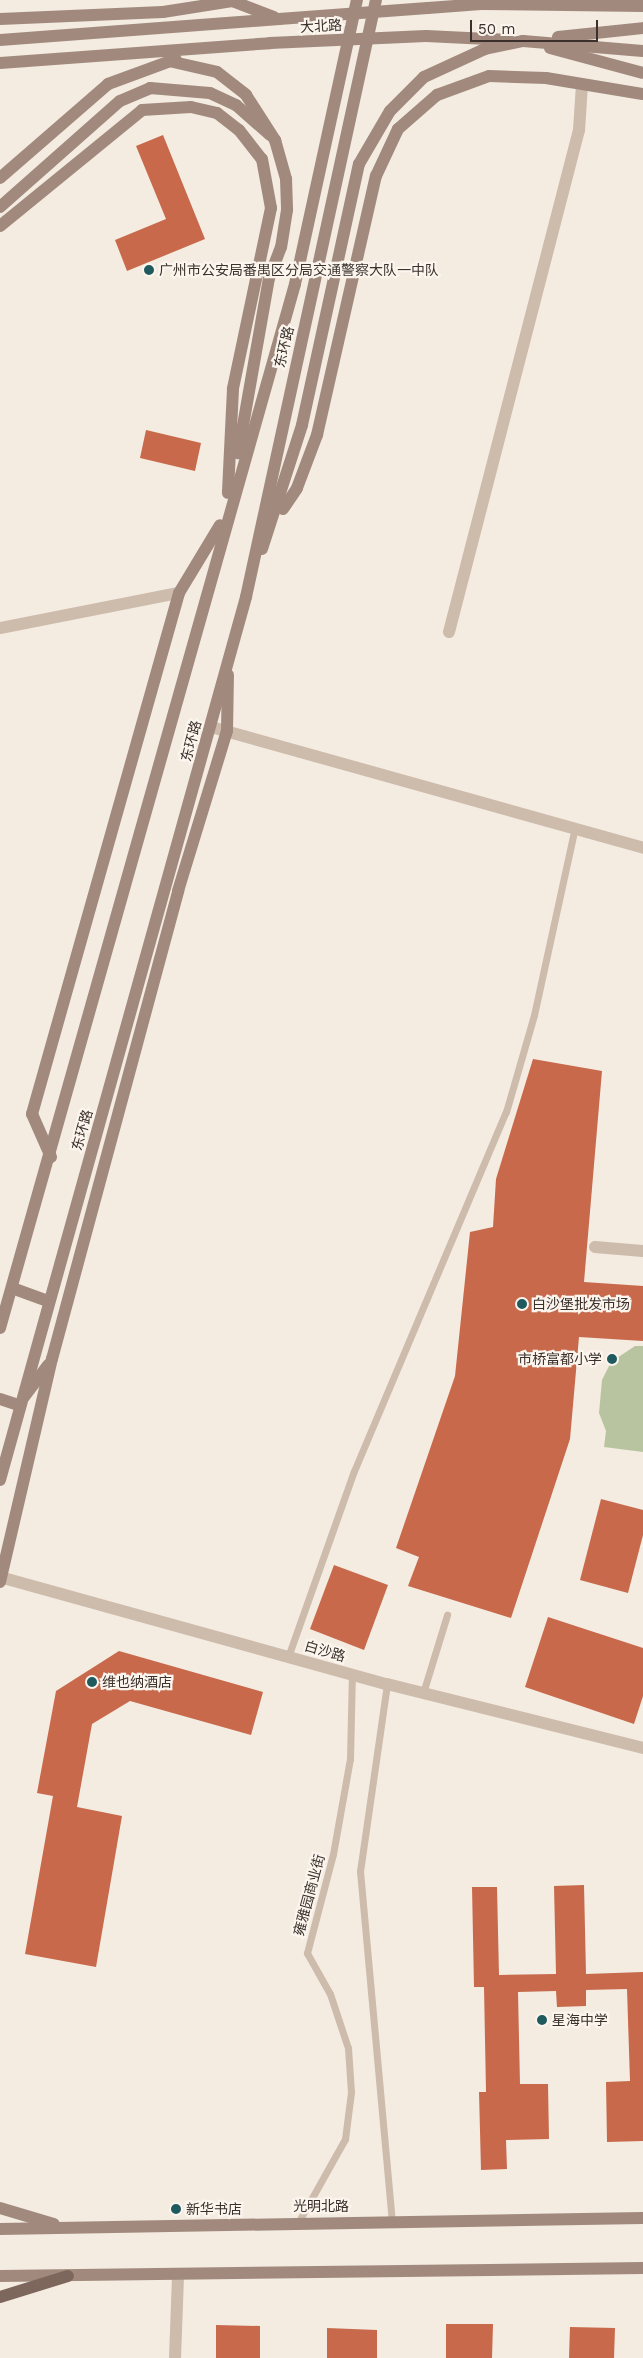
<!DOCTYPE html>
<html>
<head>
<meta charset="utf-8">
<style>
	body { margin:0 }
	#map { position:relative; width:643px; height:2358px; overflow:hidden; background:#f4ebe1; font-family:"Work Sans","Noto Sans SC",sans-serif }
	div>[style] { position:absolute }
	.green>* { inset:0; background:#b8c4a0 }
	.building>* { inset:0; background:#c8694b }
	.lane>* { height:7px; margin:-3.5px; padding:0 3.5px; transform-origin:3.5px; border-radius:3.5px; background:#cdbbac }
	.street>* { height:12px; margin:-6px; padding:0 6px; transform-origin:6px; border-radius:6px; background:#cdbbac }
	.secondary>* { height:12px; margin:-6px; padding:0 6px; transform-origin:6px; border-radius:6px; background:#a18a7d }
	.primary>* { height:12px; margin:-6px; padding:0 6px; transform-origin:6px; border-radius:6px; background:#7d675c }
	.secondary-bridge>* { height:12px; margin:-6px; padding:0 6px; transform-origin:6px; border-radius:6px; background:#a18a7d }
	.dots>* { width:14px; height:14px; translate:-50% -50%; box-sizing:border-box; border:2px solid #fbf5ee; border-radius:50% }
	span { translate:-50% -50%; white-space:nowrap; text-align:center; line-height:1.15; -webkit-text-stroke:4.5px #fbf5ee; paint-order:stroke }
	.street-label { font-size:14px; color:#3b302b }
	.poi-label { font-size:14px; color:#3b302b }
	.left { translate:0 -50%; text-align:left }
	.right { translate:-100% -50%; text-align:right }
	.scale { position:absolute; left:470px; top:20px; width:128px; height:22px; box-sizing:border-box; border:2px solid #3b302b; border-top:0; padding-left:6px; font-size:15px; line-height:18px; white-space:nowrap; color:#3b302b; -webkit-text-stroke:4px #fbf5ee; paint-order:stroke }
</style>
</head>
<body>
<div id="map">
	<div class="green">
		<i style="clip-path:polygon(635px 1346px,643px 1346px,643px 1452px,604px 1447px,606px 1431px,599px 1413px,602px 1380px,611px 1362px)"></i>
	</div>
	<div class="building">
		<i style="clip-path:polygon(163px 135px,205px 239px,127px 271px,115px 240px,166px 219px,136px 146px)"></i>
		<i style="clip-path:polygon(146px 430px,201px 443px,195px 471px,140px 458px)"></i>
		<i style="clip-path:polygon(533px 1059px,602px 1071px,584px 1282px,643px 1286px,643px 1341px,579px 1337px,570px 1439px,511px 1618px,408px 1586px,419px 1557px,396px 1548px,455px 1376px,470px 1232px,493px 1227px,496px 1179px)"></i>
		<i style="clip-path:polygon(601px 1499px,643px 1510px,643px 1535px,628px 1593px,580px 1580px)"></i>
		<i style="clip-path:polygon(334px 1565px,388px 1585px,364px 1650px,310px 1629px)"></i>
		<i style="clip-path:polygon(548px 1617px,643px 1648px,643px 1696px,634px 1724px,525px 1687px)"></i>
		<i style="clip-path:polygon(119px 1651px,263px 1692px,251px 1735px,130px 1701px,92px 1724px,77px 1807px,122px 1816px,96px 1967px,25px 1954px,53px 1796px,37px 1793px,56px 1691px)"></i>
		<i style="clip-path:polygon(584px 1885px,586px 1974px,643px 1972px,643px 2141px,607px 2142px,606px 2082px,630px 2081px,627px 1989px,586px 1990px,586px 2006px,557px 2007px,556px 1991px,518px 1992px,520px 2084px,548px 2084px,549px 2139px,506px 2140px,507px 2169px,481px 2170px,479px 2092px,486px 2092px,484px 1987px,474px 1987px,472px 1887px,497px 1887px,499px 1975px,556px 1974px,554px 1886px)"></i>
		<i style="clip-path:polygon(446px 2324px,493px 2324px,492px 2358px,446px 2358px)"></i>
		<i style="clip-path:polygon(216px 2325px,260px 2326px,260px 2358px,216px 2358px)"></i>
		<i style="clip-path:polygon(570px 2327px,615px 2328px,614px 2358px,569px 2358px)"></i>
		<i style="clip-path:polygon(327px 2328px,377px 2330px,377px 2358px,327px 2358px)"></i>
	</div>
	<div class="lane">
		<i style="left:288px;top:1657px;width:197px;rotate:-70.5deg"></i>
		<i style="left:354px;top:1471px;width:390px;rotate:-67.1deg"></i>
		<i style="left:506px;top:1112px;width:101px;rotate:-73.9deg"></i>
		<i style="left:534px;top:1015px;width:188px;rotate:-77.7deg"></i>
		<i style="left:387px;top:1684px;width:189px;rotate:98.2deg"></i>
		<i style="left:360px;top:1871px;width:351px;rotate:84.8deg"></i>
		<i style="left:423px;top:1693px;width:82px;rotate:-72.9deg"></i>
		<i style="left:299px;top:2221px;width:94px;rotate:-60.7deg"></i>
		<i style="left:345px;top:2139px;width:47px;rotate:-82.7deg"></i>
		<i style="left:351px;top:2092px;width:44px;rotate:-93.9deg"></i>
		<i style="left:348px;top:2048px;width:57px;rotate:-108.4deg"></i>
		<i style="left:330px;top:1994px;width:47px;rotate:-119.3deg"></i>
		<i style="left:307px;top:1953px;width:102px;rotate:-75.3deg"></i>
		<i style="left:333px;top:1854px;width:97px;rotate:-79.9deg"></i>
		<i style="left:350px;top:1759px;width:85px;rotate:-88.7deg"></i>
	</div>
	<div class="street">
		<i style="left:0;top:628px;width:182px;rotate:-11.1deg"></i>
		<i style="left:449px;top:632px;width:519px;rotate:-75.48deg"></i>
		<i style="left:579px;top:130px;width:45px;rotate:-86.2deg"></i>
		<i style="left:211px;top:727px;width:449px;rotate:15.6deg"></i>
		<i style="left:595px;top:1247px;width:48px;rotate:4.8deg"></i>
		<i style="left:0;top:1577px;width:402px;rotate:15.5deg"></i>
		<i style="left:387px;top:1684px;width:264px;rotate:14deg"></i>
		<i style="left:175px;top:2358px;width:83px;rotate:-87.9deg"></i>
	</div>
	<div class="secondary">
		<i style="left:232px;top:1px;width:45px;rotate:20.9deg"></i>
		<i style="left:428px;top:8px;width:53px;rotate:-4.3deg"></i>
		<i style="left:481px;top:4px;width:162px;rotate:0.7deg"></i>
		<i style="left:0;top:19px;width:163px;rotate:-2.5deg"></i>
		<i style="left:163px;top:12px;width:78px;rotate:-8.9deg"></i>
		<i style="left:426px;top:36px;width:83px;rotate:2.8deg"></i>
		<i style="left:558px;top:37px;width:85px;rotate:-6deg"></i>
		<i style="left:0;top:40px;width:280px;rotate:-4.3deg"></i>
		<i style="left:550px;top:48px;width:96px;rotate:15deg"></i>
		<i style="left:169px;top:61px;width:49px;rotate:12.9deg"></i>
		<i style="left:217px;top:72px;width:37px;rotate:38deg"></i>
		<i style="left:246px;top:95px;width:54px;rotate:57.2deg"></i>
		<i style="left:275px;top:140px;width:41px;rotate:74.2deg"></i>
		<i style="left:286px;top:179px;width:31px;rotate:88deg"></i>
		<i style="left:287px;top:210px;width:37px;rotate:99deg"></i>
		<i style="left:281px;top:247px;width:33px;rotate:111deg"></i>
		<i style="left:269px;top:278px;width:178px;rotate:100deg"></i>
		<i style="left:0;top:63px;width:271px;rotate:-4.2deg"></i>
		<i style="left:0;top:178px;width:143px;rotate:-41deg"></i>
		<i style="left:108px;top:84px;width:72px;rotate:-20.2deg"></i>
		<i style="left:0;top:207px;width:160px;rotate:-41.5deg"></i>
		<i style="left:120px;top:101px;width:33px;rotate:-23deg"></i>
		<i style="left:150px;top:88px;width:60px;rotate:4.8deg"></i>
		<i style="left:210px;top:93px;width:29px;rotate:25deg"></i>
		<i style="left:236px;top:105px;width:45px;rotate:41.4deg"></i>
		<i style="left:0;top:226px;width:183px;rotate:-39.2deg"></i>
		<i style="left:142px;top:110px;width:49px;rotate:-3.5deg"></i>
		<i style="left:191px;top:107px;width:27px;rotate:13deg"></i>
		<i style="left:217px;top:113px;width:28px;rotate:38deg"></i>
		<i style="left:239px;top:130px;width:37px;rotate:52deg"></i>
		<i style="left:262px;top:159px;width:50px;rotate:79.6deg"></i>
		<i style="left:271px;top:208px;width:185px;rotate:101.9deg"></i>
		<i style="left:233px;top:389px;width:104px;rotate:92.8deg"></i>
		<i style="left:283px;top:509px;width:25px;rotate:-56deg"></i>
		<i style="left:297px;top:488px;width:57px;rotate:-69.3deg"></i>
		<i style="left:317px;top:435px;width:266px;rotate:-77.2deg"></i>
		<i style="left:376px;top:176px;width:52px;rotate:-64.9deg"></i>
		<i style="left:398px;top:129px;width:52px;rotate:-41.1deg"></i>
		<i style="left:437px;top:95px;width:55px;rotate:-20.1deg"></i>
		<i style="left:489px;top:76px;width:57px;rotate:2deg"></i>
		<i style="left:546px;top:78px;width:98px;rotate:9.4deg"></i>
		<i style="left:262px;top:549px;width:130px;rotate:-72.1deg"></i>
		<i style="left:302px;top:425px;width:267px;rotate:-77.7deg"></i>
		<i style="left:359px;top:164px;width:61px;rotate:-59.7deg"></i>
		<i style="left:390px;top:111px;width:48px;rotate:-45deg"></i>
		<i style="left:424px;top:77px;width:67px;rotate:-24.7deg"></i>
		<i style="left:485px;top:49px;width:39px;rotate:-12deg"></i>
		<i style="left:523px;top:41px;width:120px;rotate:4.8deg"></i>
		<i style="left:51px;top:1157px;width:47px;rotate:-113.8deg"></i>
		<i style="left:32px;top:1114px;width:541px;rotate:-74.24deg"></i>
		<i style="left:179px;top:593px;width:79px;rotate:-58.9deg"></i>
		<i style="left:12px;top:1288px;width:38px;rotate:20deg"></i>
		<i style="left:0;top:1328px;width:1085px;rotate:-74.22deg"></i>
		<i style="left:295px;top:284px;width:291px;rotate:-77.7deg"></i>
		<i style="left:24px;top:1397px;width:40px;rotate:-53deg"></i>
		<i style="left:0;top:1399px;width:20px;rotate:18deg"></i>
		<i style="left:0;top:1480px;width:917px;rotate:-74.43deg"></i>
		<i style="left:246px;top:597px;width:611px;rotate:-77.72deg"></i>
		<i style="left:0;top:1582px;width:229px;rotate:-76.9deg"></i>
		<i style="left:52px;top:1359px;width:485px;rotate:-74.9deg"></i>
		<i style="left:178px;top:891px;width:167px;rotate:-73deg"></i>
		<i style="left:227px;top:731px;width:56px;rotate:-89deg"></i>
		<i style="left:0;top:2208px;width:56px;rotate:16.5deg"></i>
		<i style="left:0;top:2229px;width:643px;rotate:-0.98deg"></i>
		<i style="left:0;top:2276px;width:643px;rotate:-0.71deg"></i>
	</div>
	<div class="primary">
		<i style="left:0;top:2297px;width:71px;rotate:-17.2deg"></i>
	</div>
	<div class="secondary-bridge">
		<i style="left:279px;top:19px;width:149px;rotate:-4.2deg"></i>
		<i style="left:270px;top:43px;width:156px;rotate:-2.6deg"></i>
	</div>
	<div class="dots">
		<i style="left:149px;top:270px;background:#1f5a5e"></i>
		<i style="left:522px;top:1304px;background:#1f5a5e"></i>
		<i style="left:612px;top:1359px;background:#1f5a5e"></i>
		<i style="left:92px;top:1682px;background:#1f5a5e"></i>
		<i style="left:542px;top:2020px;background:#1f5a5e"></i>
		<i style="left:176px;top:2209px;background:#1f5a5e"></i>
	</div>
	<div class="street-label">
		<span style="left:321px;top:26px;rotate:-3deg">大北路</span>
		<span style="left:284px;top:347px;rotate:-77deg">东环路</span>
		<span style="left:191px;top:741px;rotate:-75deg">东环路</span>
		<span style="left:82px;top:1130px;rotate:-74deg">东环路</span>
		<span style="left:325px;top:1651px;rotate:16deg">白沙路</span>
		<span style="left:309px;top:1895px;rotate:-75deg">雍雅园商业街</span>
		<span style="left:321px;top:2206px">光明北路</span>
	</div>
	<div class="poi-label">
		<span class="left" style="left:159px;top:270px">广州市公安局番禺区分局交通警察大队一中队</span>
		<span class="left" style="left:532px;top:1304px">白沙堡批发市场</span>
		<span class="right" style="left:602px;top:1359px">市桥富都小学</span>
		<span class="left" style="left:102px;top:1682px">维也纳酒店</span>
		<span class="left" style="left:552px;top:2020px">星海中学</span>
		<span class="left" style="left:186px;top:2209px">新华书店</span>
	</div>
	<div class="scale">50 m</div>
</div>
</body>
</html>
